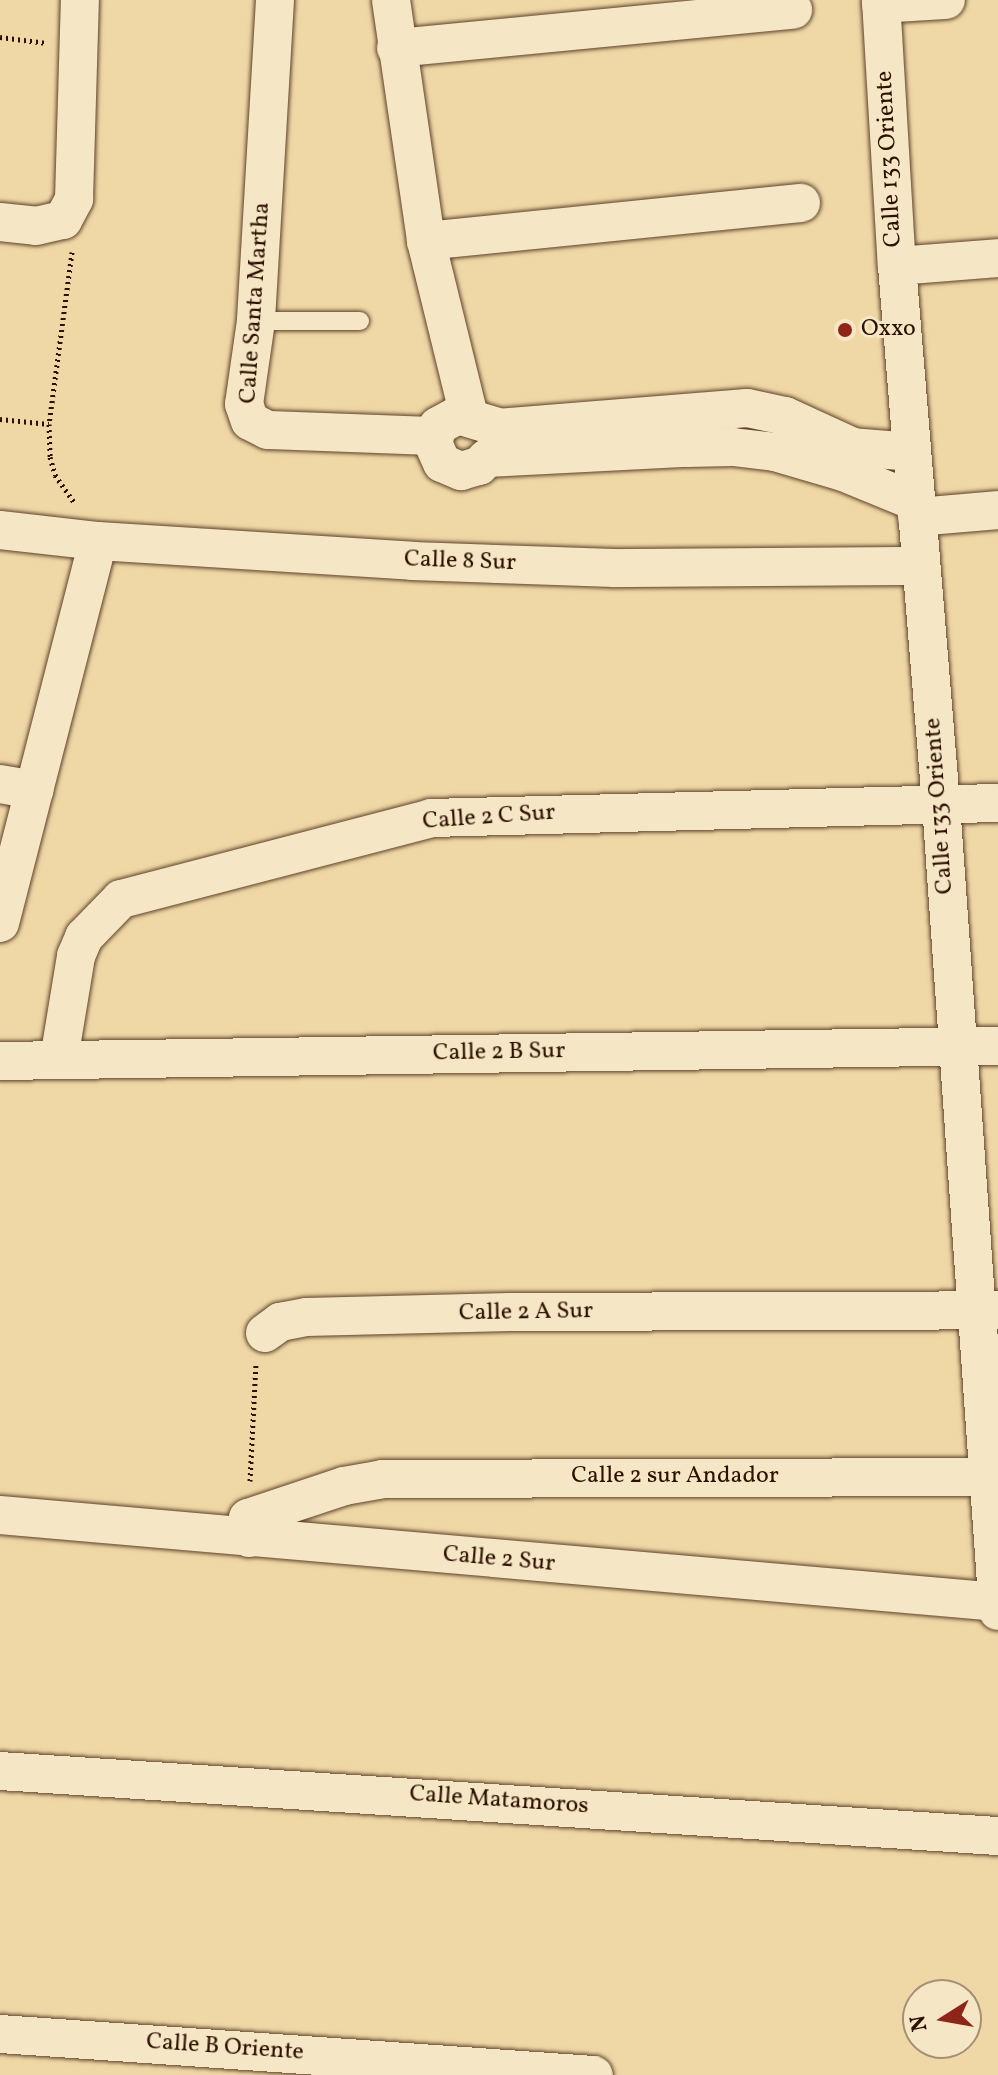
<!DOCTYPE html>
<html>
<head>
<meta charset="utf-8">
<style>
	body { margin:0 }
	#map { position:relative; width:998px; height:2075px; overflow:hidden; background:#f0d8a6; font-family:Vollkorn,serif }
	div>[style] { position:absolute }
	.path>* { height:5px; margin-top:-2.5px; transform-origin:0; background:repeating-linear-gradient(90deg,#2e1000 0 2px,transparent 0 6px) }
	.roads { filter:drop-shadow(0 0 2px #5e422a) drop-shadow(0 0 2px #5e422a) }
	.lane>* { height:18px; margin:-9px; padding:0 9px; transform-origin:9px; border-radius:9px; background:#f5e6c5 }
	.street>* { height:38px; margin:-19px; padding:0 19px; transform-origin:19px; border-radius:19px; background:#f5e6c5 }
	.dots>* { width:22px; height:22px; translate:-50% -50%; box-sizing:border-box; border:4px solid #f5e6c5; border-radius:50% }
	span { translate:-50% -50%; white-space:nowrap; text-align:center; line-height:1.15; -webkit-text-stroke:6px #f5e6c5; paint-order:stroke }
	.street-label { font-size:24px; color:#2e1000 }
	.poi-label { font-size:24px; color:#2e1000 }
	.left { translate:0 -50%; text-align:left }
	.north { position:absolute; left:902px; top:1979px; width:80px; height:80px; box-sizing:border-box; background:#f5e6c5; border:2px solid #a59076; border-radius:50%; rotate:259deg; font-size:22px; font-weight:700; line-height:32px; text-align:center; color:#2e1000 }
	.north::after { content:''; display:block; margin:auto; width:28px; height:36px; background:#8f2418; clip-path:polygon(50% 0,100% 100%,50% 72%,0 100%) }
</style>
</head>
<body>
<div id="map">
	<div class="path">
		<i style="left:0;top:37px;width:47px;rotate:7.3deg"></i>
		<i style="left:72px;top:252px;width:174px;rotate:97.6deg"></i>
		<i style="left:49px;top:424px;width:33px;rotate:88deg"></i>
		<i style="left:50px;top:457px;width:19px;rotate:74deg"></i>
		<i style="left:55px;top:475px;width:33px;rotate:55deg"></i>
		<i style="left:0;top:419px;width:49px;rotate:5.8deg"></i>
		<i style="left:250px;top:1481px;width:118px;rotate:-87.1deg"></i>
	</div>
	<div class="roads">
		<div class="lane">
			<i style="left:256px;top:321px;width:104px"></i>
		</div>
		<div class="street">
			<i style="left:275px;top:0;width:322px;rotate:93.4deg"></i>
			<i style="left:256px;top:321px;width:84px;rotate:98.2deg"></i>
			<i style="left:244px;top:404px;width:18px;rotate:71deg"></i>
			<i style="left:250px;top:421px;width:20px;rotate:27deg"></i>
			<i style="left:268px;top:430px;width:165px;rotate:2.1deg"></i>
			<i style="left:391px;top:0;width:244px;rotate:81.7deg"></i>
			<i style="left:426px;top:241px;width:180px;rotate:76.2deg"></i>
			<i style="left:881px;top:0;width:266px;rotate:86.6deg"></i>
			<i style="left:897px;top:266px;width:540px;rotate:85.32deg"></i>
			<i style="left:941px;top:804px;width:809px;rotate:85.96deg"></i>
			<i style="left:881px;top:4px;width:65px;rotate:-3.5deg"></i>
			<i style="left:396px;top:48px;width:399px;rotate:-5.5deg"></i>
			<i style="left:0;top:222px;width:36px;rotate:6deg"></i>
			<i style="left:36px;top:226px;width:28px;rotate:-13deg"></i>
			<i style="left:63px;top:220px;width:24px;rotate:-62deg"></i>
			<i style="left:74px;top:199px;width:199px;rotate:-88.3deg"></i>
			<i style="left:426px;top:241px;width:377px;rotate:-5.8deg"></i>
			<i style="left:897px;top:266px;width:101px;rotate:-4.5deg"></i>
			<i style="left:912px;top:452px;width:59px;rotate:-175.2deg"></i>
			<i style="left:853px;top:447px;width:75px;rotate:-155.5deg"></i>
			<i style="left:785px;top:416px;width:39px;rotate:-168deg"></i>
			<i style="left:747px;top:408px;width:247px;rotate:175.4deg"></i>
			<i style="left:501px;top:428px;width:45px;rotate:-163.2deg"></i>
			<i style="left:458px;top:415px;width:23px;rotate:151deg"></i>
			<i style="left:438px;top:426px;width:18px;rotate:106deg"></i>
			<i style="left:433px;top:443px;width:22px;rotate:66deg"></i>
			<i style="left:442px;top:463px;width:21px;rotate:23deg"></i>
			<i style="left:461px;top:471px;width:19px;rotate:-16deg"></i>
			<i style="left:479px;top:466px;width:11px;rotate:-45deg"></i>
			<i style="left:487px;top:458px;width:200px;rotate:-2.9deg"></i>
			<i style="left:687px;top:448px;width:46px;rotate:-1.2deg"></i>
			<i style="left:733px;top:447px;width:42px;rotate:6.8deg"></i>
			<i style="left:775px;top:452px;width:71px;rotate:16.4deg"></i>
			<i style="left:843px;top:472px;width:79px;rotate:22.3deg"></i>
			<i style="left:917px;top:517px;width:81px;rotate:-4.9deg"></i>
			<i style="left:0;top:530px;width:99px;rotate:6.4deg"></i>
			<i style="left:98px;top:541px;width:315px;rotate:3.6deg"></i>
			<i style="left:412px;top:561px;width:202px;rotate:2deg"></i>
			<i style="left:614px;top:568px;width:307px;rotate:-0.4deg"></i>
			<i style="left:0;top:784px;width:35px;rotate:10deg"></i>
			<i style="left:0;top:923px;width:394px;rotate:-75.6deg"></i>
			<i style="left:59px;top:1059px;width:104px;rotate:-80.6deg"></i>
			<i style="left:76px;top:956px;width:21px;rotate:-67deg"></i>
			<i style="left:84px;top:937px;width:53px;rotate:-45.8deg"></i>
			<i style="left:121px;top:899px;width:320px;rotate:-14.6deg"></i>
			<i style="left:431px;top:818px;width:567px;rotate:-1.52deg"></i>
			<i style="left:0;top:1061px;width:998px;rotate:-0.86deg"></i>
			<i style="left:265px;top:1333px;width:19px;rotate:-36deg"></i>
			<i style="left:280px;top:1322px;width:26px;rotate:-11deg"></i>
			<i style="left:306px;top:1317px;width:204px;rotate:-1.4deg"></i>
			<i style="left:510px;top:1312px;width:488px;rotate:-0.2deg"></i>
			<i style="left:0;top:1515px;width:1002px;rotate:4.98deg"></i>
			<i style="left:249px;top:1538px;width:20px;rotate:-93deg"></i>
			<i style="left:248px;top:1518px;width:101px;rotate:-18.4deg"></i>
			<i style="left:344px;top:1486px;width:39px;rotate:-10deg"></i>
			<i style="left:382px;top:1479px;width:606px;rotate:-0.19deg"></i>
			<i style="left:0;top:1771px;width:1000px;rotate:3.73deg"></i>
			<i style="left:0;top:2034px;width:595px;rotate:3.95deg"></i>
		</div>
	</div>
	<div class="dots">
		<i style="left:845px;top:330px;background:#8f2418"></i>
	</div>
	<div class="street-label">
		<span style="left:890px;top:159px;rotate:-93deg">Calle 133 Oriente</span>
		<span style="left:256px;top:303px;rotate:-86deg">Calle Santa Martha</span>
		<span style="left:460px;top:562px;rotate:2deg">Calle 8 Sur</span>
		<span style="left:940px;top:806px;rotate:-94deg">Calle 133 Oriente</span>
		<span style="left:489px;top:818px;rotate:-4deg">Calle 2 C Sur</span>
		<span style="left:499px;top:1053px;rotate:-1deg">Calle 2 B Sur</span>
		<span style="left:526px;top:1313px;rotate:-1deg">Calle 2 A Sur</span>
		<span style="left:675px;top:1477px">Calle 2 sur Andador</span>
		<span style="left:499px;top:1560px;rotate:5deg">Calle 2 Sur</span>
		<span style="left:499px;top:1801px;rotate:4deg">Calle Matamoros</span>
		<span style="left:225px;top:2048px;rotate:4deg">Calle B Oriente</span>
	</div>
	<div class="poi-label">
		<span class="left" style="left:861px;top:330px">Oxxo</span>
	</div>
	<div class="north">N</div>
</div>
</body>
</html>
